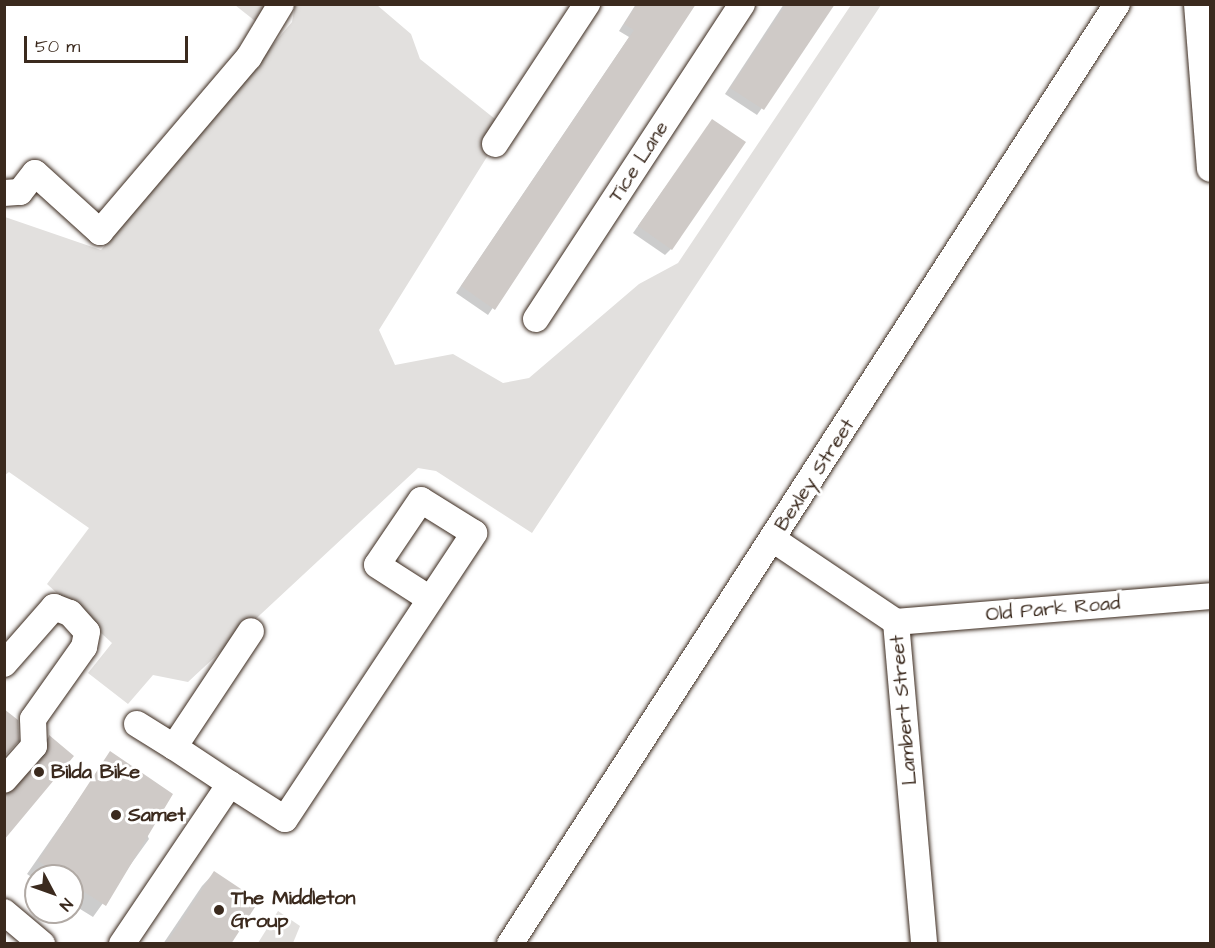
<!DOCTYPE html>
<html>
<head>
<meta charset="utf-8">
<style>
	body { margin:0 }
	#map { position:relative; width:1215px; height:948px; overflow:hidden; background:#fff; font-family:"Architects Daughter",sans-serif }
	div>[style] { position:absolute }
	.green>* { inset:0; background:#e2e0de }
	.shadow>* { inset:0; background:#0003 }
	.building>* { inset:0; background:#cfcac7 }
	.roads { filter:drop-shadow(0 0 2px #3b2a1e) drop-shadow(0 0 2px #3b2a1e) }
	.minor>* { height:26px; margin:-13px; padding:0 13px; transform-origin:13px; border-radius:13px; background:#fff }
	.dots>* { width:16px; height:16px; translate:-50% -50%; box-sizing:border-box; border:3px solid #fff; border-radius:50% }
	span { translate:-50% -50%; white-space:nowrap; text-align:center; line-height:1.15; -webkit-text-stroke:6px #fff; paint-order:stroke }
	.street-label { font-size:20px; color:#3b2a1e }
	.poi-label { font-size:20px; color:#3b2a1e; font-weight:700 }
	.left { translate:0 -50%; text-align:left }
	.frame { position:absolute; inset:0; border:6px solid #3b2a1e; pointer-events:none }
	.north { position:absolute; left:24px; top:864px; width:60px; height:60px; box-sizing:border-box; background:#fff; border:2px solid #b1aaa5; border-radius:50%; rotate:131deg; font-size:16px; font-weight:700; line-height:24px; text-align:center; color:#3b2a1e }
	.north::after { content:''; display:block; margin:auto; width:21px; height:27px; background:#3b2a1e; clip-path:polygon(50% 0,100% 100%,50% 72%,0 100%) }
	.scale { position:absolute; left:24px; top:36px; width:164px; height:27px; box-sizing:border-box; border:3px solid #3b2a1e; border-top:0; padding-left:8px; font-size:18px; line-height:21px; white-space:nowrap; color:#3b2a1e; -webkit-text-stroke:4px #fff; paint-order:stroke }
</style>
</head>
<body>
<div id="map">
	<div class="green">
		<i style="clip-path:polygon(235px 5px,267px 5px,260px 25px)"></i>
		<i style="clip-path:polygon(295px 5px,377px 5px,411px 34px,420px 59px,500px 123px,495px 144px,379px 330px,395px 365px,453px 354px,503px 383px,529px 378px,639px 284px,678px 263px,851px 5px,881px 5px,532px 533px,436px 471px,418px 468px,188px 682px,153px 675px,128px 704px,88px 673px,112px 643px,47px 584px,89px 528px,9px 472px,5px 475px,5px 217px,101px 250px,292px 22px)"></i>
		<i style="clip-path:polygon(278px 911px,300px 926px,293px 943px,258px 943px)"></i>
	</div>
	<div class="shadow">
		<i style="clip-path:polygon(636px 4px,695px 4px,488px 315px,456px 293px,629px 37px,619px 31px)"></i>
		<i style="clip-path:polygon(784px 4px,834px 4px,757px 115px,725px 94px)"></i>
		<i style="clip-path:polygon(712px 121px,671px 249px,665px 255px,633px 233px)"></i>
		<i style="clip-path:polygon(49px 737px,72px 757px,4px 837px,4px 792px,36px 767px,40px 746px)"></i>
		<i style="clip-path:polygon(111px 753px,149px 839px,93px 917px,72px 904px,72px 876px,36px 880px,27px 874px)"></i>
		<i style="clip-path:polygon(214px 873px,229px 944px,163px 944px,202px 886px)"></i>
	</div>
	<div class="building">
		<i style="clip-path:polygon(637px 4px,696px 4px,495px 310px,461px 286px,634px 30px,624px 24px)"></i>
		<i style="clip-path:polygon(786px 4px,835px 4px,764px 110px,730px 88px)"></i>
		<i style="clip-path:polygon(712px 119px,746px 142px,672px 250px,638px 226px)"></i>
		<i style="clip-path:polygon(4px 709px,18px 720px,19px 741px,4px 757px)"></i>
		<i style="clip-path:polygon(49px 735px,74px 756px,4px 840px,4px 795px,45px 756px)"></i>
		<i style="clip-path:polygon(110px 751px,173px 794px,106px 906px,72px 884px,72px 876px,61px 876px,38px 861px)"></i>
		<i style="clip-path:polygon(214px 871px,259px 901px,231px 944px,166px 944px)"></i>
	</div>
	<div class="roads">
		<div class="minor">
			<i style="left:1197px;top:4px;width:165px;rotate:85.5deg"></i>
			<i style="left:495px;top:144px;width:168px;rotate:-56.7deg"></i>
			<i style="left:4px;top:193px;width:16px;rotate:-4deg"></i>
			<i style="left:20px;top:192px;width:24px;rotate:-52deg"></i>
			<i style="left:35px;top:173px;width:88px;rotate:42.2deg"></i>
			<i style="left:100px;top:232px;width:230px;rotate:-49.6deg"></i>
			<i style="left:249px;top:57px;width:62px;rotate:-58.9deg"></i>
			<i style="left:536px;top:319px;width:376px;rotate:-56.8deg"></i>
			<i style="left:774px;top:540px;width:147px;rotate:33.9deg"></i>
			<i style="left:896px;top:622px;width:323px;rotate:85deg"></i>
			<i style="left:896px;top:622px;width:315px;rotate:-4.7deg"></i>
			<i style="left:4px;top:664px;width:76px;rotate:-48.7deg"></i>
			<i style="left:54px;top:607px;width:17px;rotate:21deg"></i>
			<i style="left:70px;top:613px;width:25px;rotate:48deg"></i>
			<i style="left:87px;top:632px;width:15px;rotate:101deg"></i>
			<i style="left:84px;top:647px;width:88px;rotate:125.3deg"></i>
			<i style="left:33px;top:719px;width:27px;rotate:88deg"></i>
			<i style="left:34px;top:746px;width:45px;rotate:131.4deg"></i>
			<i style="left:137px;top:724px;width:44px;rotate:31.9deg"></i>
			<i style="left:230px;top:784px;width:67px;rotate:-146.5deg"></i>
			<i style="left:174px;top:747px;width:139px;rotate:-56.4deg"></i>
			<i style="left:4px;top:912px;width:50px;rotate:40.1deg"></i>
			<i style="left:122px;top:944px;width:193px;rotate:-56deg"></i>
			<i style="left:230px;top:784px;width:65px;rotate:32.5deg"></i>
			<i style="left:285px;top:819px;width:343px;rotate:-56.5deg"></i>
			<i style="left:474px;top:533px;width:62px;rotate:-148.1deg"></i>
			<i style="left:421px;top:500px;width:78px;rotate:124.1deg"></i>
			<i style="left:377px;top:565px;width:63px;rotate:32.7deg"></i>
			<i style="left:510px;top:944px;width:1119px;rotate:-57.15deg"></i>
		</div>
	</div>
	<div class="dots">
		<i style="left:39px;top:772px;background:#3b2a1e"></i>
		<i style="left:116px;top:815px;background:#3b2a1e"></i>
		<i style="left:219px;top:910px;background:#3b2a1e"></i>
	</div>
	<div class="street-label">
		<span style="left:639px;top:162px;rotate:-57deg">Tice Lane</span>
		<span style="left:815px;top:475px;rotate:-57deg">Bexley Street</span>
		<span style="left:1053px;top:609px;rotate:-5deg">Old Park Road</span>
		<span style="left:904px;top:710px;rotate:-95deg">Lambert Street</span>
	</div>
	<div class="poi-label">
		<span class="left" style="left:51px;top:772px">Bilda Bike</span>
		<span class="left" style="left:128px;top:815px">Samet</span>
		<span class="left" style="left:231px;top:910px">The Middleton<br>Group</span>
	</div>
	<div class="frame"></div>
	<div class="north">N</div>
	<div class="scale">50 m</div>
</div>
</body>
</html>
